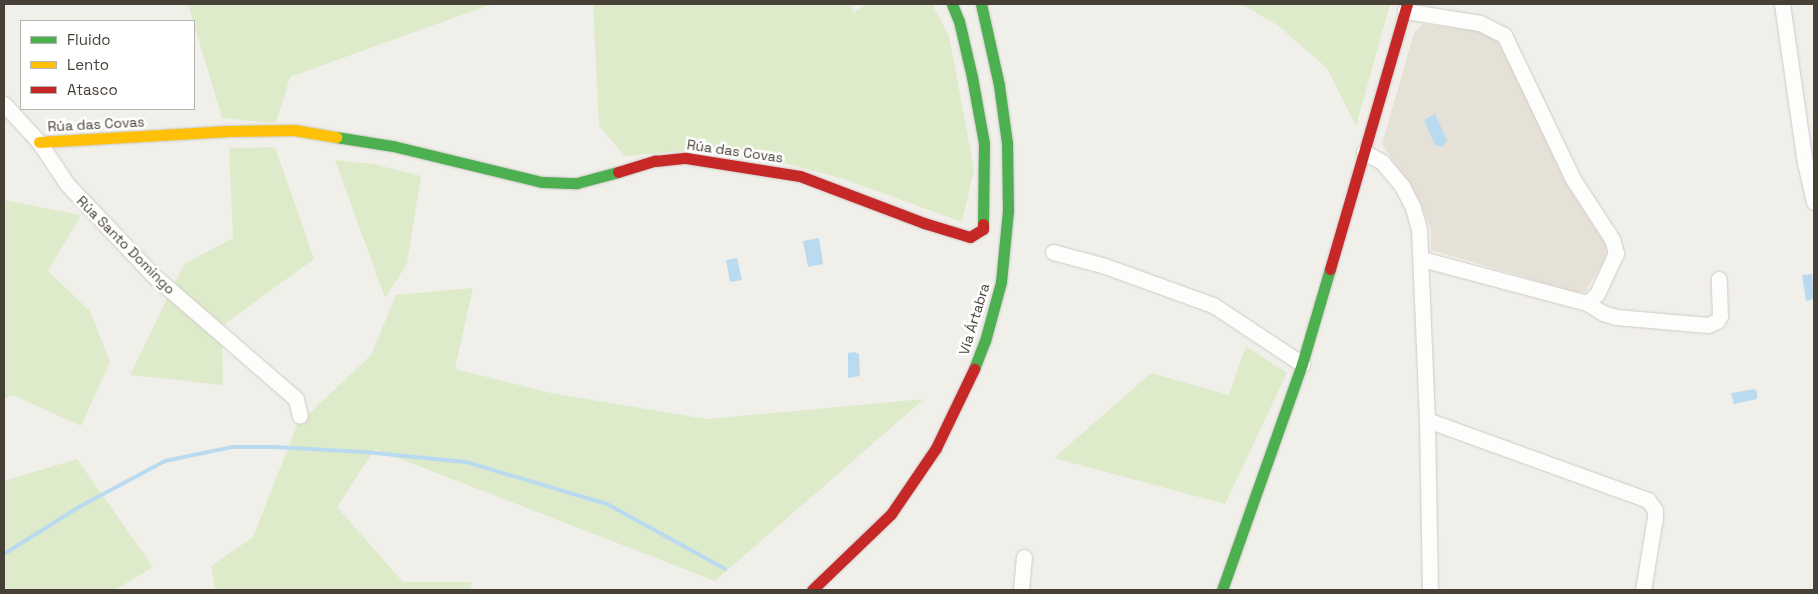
<!DOCTYPE html>
<html>
<head>
<meta charset="utf-8">
<style>
	body { margin:0 }
	#map { position:relative; width:1818px; height:594px; overflow:hidden; background:#f1efea; font-family:"Space Grotesk",sans-serif }
	div>[style] { position:absolute }
	.residential>* { inset:0; background:#e5e1d7 }
	.green>* { inset:0; background:#deebca }
	.water>* { inset:0; background:#badbef }
	.stream>* { height:4px; margin:-2px; padding:0 2px; transform-origin:2px; border-radius:2px; background:#badbef }
	.roads { filter:drop-shadow(0 0 1px #cdcbc6) drop-shadow(0 0 1px #cdcbc6) }
	.street>* { height:15px; margin:-7.5px; padding:0 7.5px; transform-origin:7.5px; border-radius:7.5px; background:#fdfdfc }
	.fast>* { height:11px; margin:-5.5px; padding:0 5.5px; transform-origin:5.5px; border-radius:5.5px; background:#4caf50 }
	.slow>* { height:11px; margin:-5.5px; padding:0 5.5px; transform-origin:5.5px; border-radius:5.5px; background:#ffc107 }
	.jam>* { height:11px; margin:-5.5px; padding:0 5.5px; transform-origin:5.5px; border-radius:5.5px; background:#c62828 }
	span { translate:-50% -50%; white-space:nowrap; text-align:center; line-height:1.15; -webkit-text-stroke:5px #fff; paint-order:stroke }
	.street-label { font-size:14px; color:#474036 }
	.frame { position:absolute; inset:0; border:5px solid #474036; pointer-events:none }
	.legend { position:absolute; left:20px; top:20px; width:175px; height:90px; box-sizing:border-box; background:#fff; border:1px solid #b5b3af; margin:0; padding:6px 9px; list-style:none; font-size:15px; color:#474036 }
	.legend li { display:flex; align-items:center; gap:10px; height:25px }
	.legend b { width:25px; border:1px solid #b5b3af }
</style>
</head>
<body>
<div id="map">
	<div class="residential">
		<i style="clip-path:polygon(1422px 24px,1478px 31px,1495px 39px,1505px 51px,1563px 178px,1607px 247px,1605px 259px,1585px 292px,1576px 292px,1431px 250px,1431px 230px,1419px 199px,1382px 144px,1414px 33px)"></i>
	</div>
	<div class="green">
		<i style="clip-path:polygon(188px 4px,492px 4px,290px 77px,276px 123px,222px 118px)"></i>
		<i style="clip-path:polygon(593px 4px,850px 4px,854px 12px,867px 4px,932px 4px,949px 36px,974px 169px,962px 222px,844px 179px,724px 147px,625px 156px,599px 126px)"></i>
		<i style="clip-path:polygon(1241px 4px,1390px 4px,1356px 126px,1327px 68px,1277px 25px)"></i>
		<i style="clip-path:polygon(275px 147px,314px 259px,222px 326px,223px 385px,130px 375px,184px 264px,233px 238px,229px 148px)"></i>
		<i style="clip-path:polygon(335px 160px,373px 164px,421px 176px,407px 264px,385px 298px)"></i>
		<i style="clip-path:polygon(4px 200px,81px 215px,48px 271px,90px 311px,110px 362px,81px 426px,13px 395px,4px 399px)"></i>
		<i style="clip-path:polygon(473px 288px,455px 369px,551px 393px,707px 419px,924px 399px,715px 581px,375px 449px,337px 507px,403px 582px,472px 582px,470px 590px,215px 590px,211px 566px,253px 537px,297px 425px,371px 355px,396px 295px)"></i>
		<i style="clip-path:polygon(1246px 346px,1287px 373px,1225px 504px,1054px 458px,1151px 373px,1229px 395px)"></i>
		<i style="clip-path:polygon(77px 459px,153px 567px,115px 590px,4px 590px,4px 481px)"></i>
	</div>
	<div class="water">
		<i style="clip-path:polygon(1435px 114px,1447px 140px,1442px 147px,1435px 145px,1424px 120px)"></i>
		<i style="clip-path:polygon(819px 238px,823px 264px,808px 267px,803px 241px)"></i>
		<i style="clip-path:polygon(737px 258px,742px 280px,730px 282px,726px 260px)"></i>
		<i style="clip-path:polygon(1812px 274px,1814px 299px,1806px 301px,1802px 275px)"></i>
		<i style="clip-path:polygon(854px 352px,859px 354px,860px 376px,848px 378px,848px 353px)"></i>
		<i style="clip-path:polygon(1754px 389px,1757px 392px,1757px 399px,1734px 404px,1731px 393px)"></i>
	</div>
	<div class="stream">
		<i style="left:4px;top:554px;width:89px;rotate:-32.1deg"></i>
		<i style="left:79px;top:507px;width:98px;rotate:-28.1deg"></i>
		<i style="left:165px;top:461px;width:68px;rotate:-11.8deg"></i>
		<i style="left:232px;top:447px;width:42px"></i>
		<i style="left:274px;top:447px;width:91px;rotate:3.1deg"></i>
		<i style="left:365px;top:452px;width:101px;rotate:5.7deg"></i>
		<i style="left:466px;top:462px;width:147px;rotate:16.6deg"></i>
		<i style="left:607px;top:504px;width:135px;rotate:28.8deg"></i>
	</div>
	<div class="roads">
		<div class="street">
			<i style="left:1782px;top:4px;width:161px;rotate:81.8deg"></i>
			<i style="left:1805px;top:163px;width:40px;rotate:77deg"></i>
			<i style="left:1405px;top:11px;width:76px;rotate:9.1deg"></i>
			<i style="left:1480px;top:23px;width:27px;rotate:27deg"></i>
			<i style="left:1504px;top:35px;width:160px;rotate:64.4deg"></i>
			<i style="left:1573px;top:179px;width:72px;rotate:57deg"></i>
			<i style="left:1612px;top:239px;width:15px;rotate:74deg"></i>
			<i style="left:1616px;top:253px;width:45px;rotate:114.9deg"></i>
			<i style="left:1597px;top:294px;width:13px;rotate:138deg"></i>
			<i style="left:1587px;top:303px;width:171px;rotate:-165.1deg"></i>
			<i style="left:4px;top:104px;width:52px;rotate:47.4deg"></i>
			<i style="left:39px;top:142px;width:50px;rotate:56.3deg"></i>
			<i style="left:67px;top:184px;width:125px;rotate:46.6deg"></i>
			<i style="left:153px;top:275px;width:189px;rotate:40.9deg"></i>
			<i style="left:296px;top:399px;width:17px;rotate:77deg"></i>
			<i style="left:1364px;top:152px;width:21px;rotate:29deg"></i>
			<i style="left:1382px;top:162px;width:31px;rotate:50deg"></i>
			<i style="left:1402px;top:186px;width:25px;rotate:63deg"></i>
			<i style="left:1413px;top:208px;width:22px;rotate:74deg"></i>
			<i style="left:1419px;top:229px;width:191px;rotate:87.6deg"></i>
			<i style="left:1427px;top:420px;width:170px;rotate:89deg"></i>
			<i style="left:1053px;top:252px;width:54px;rotate:15.1deg"></i>
			<i style="left:1105px;top:266px;width:115px;rotate:19.9deg"></i>
			<i style="left:1213px;top:305px;width:107px;rotate:33.5deg"></i>
			<i style="left:1587px;top:303px;width:19px;rotate:32deg"></i>
			<i style="left:1603px;top:313px;width:14px;rotate:17deg"></i>
			<i style="left:1616px;top:317px;width:92px;rotate:5deg"></i>
			<i style="left:1708px;top:325px;width:10px;rotate:-24deg"></i>
			<i style="left:1717px;top:321px;width:6px;rotate:-59deg"></i>
			<i style="left:1720px;top:316px;width:37px;rotate:-92deg"></i>
			<i style="left:1427px;top:420px;width:235px;rotate:19.9deg"></i>
			<i style="left:1648px;top:500px;width:12px;rotate:55deg"></i>
			<i style="left:1655px;top:510px;width:7px;rotate:90deg"></i>
			<i style="left:1655px;top:517px;width:74px;rotate:99.3deg"></i>
			<i style="left:1021px;top:590px;width:33px;rotate:-85deg"></i>
		</div>
		<div class="fast">
			<i style="left:952px;top:4px;width:18px;rotate:68deg"></i>
			<i style="left:959px;top:21px;width:57px;rotate:76.9deg"></i>
			<i style="left:972px;top:77px;width:67px;rotate:79.7deg"></i>
			<i style="left:984px;top:143px;width:81px;rotate:90.7deg"></i>
			<i style="left:336px;top:137px;width:58px;rotate:9deg"></i>
			<i style="left:393px;top:146px;width:153px;rotate:13.6deg"></i>
			<i style="left:542px;top:182px;width:35px;rotate:2deg"></i>
			<i style="left:577px;top:183px;width:42px;rotate:-15deg"></i>
			<i style="left:974px;top:369px;width:30px;rotate:-69deg"></i>
			<i style="left:985px;top:341px;width:61px;rotate:-74.8deg"></i>
			<i style="left:1001px;top:282px;width:71px;rotate:-84.4deg"></i>
			<i style="left:1008px;top:211px;width:68px;rotate:-90.8deg"></i>
			<i style="left:1007px;top:143px;width:59px;rotate:-97.9deg"></i>
			<i style="left:999px;top:85px;width:83px;rotate:-102.5deg"></i>
			<i style="left:1222px;top:590px;width:240px;rotate:-70.5deg"></i>
			<i style="left:1302px;top:364px;width:99px;rotate:-73.6deg"></i>
		</div>
		<div class="slow">
			<i style="left:39px;top:142px;width:190px;rotate:-3.3deg"></i>
			<i style="left:229px;top:131px;width:65px;rotate:-0.9deg"></i>
			<i style="left:294px;top:130px;width:43px;rotate:9.5deg"></i>
		</div>
		<div class="jam">
			<i style="left:618px;top:172px;width:39px;rotate:-17deg"></i>
			<i style="left:655px;top:161px;width:31px;rotate:-6deg"></i>
			<i style="left:686px;top:158px;width:115px;rotate:9deg"></i>
			<i style="left:800px;top:176px;width:133px;rotate:20.8deg"></i>
			<i style="left:924px;top:223px;width:48px;rotate:16.9deg"></i>
			<i style="left:970px;top:237px;width:15px;rotate:-32deg"></i>
			<i style="left:983px;top:229px;width:5px;rotate:-90deg"></i>
			<i style="left:1330px;top:269px;width:276px;rotate:-73.8deg"></i>
			<i style="left:812px;top:590px;width:110px;rotate:-43.9deg"></i>
			<i style="left:891px;top:514px;width:80px;rotate:-55.7deg"></i>
			<i style="left:936px;top:448px;width:88px;rotate:-64.3deg"></i>
		</div>
	</div>
	<div class="street-label">
		<span style="left:96px;top:124px;rotate:-3deg">Rúa das Covas</span>
		<span style="left:735px;top:151px;rotate:8deg">Rúa das Covas</span>
		<span style="left:126px;top:245px;rotate:45deg">Rúa Santo Domingo</span>
		<span style="left:974px;top:319px;rotate:-73deg">Vía Ártabra</span>
	</div>
	<div class="frame"></div>
	<ul class="legend">
	<li><b style="height:6px;background:#4caf50"></b>Fluido</li>
	<li><b style="height:6px;background:#ffc107"></b>Lento</li>
	<li><b style="height:6px;background:#c62828"></b>Atasco</li>
	</ul>
</div>
</body>
</html>
